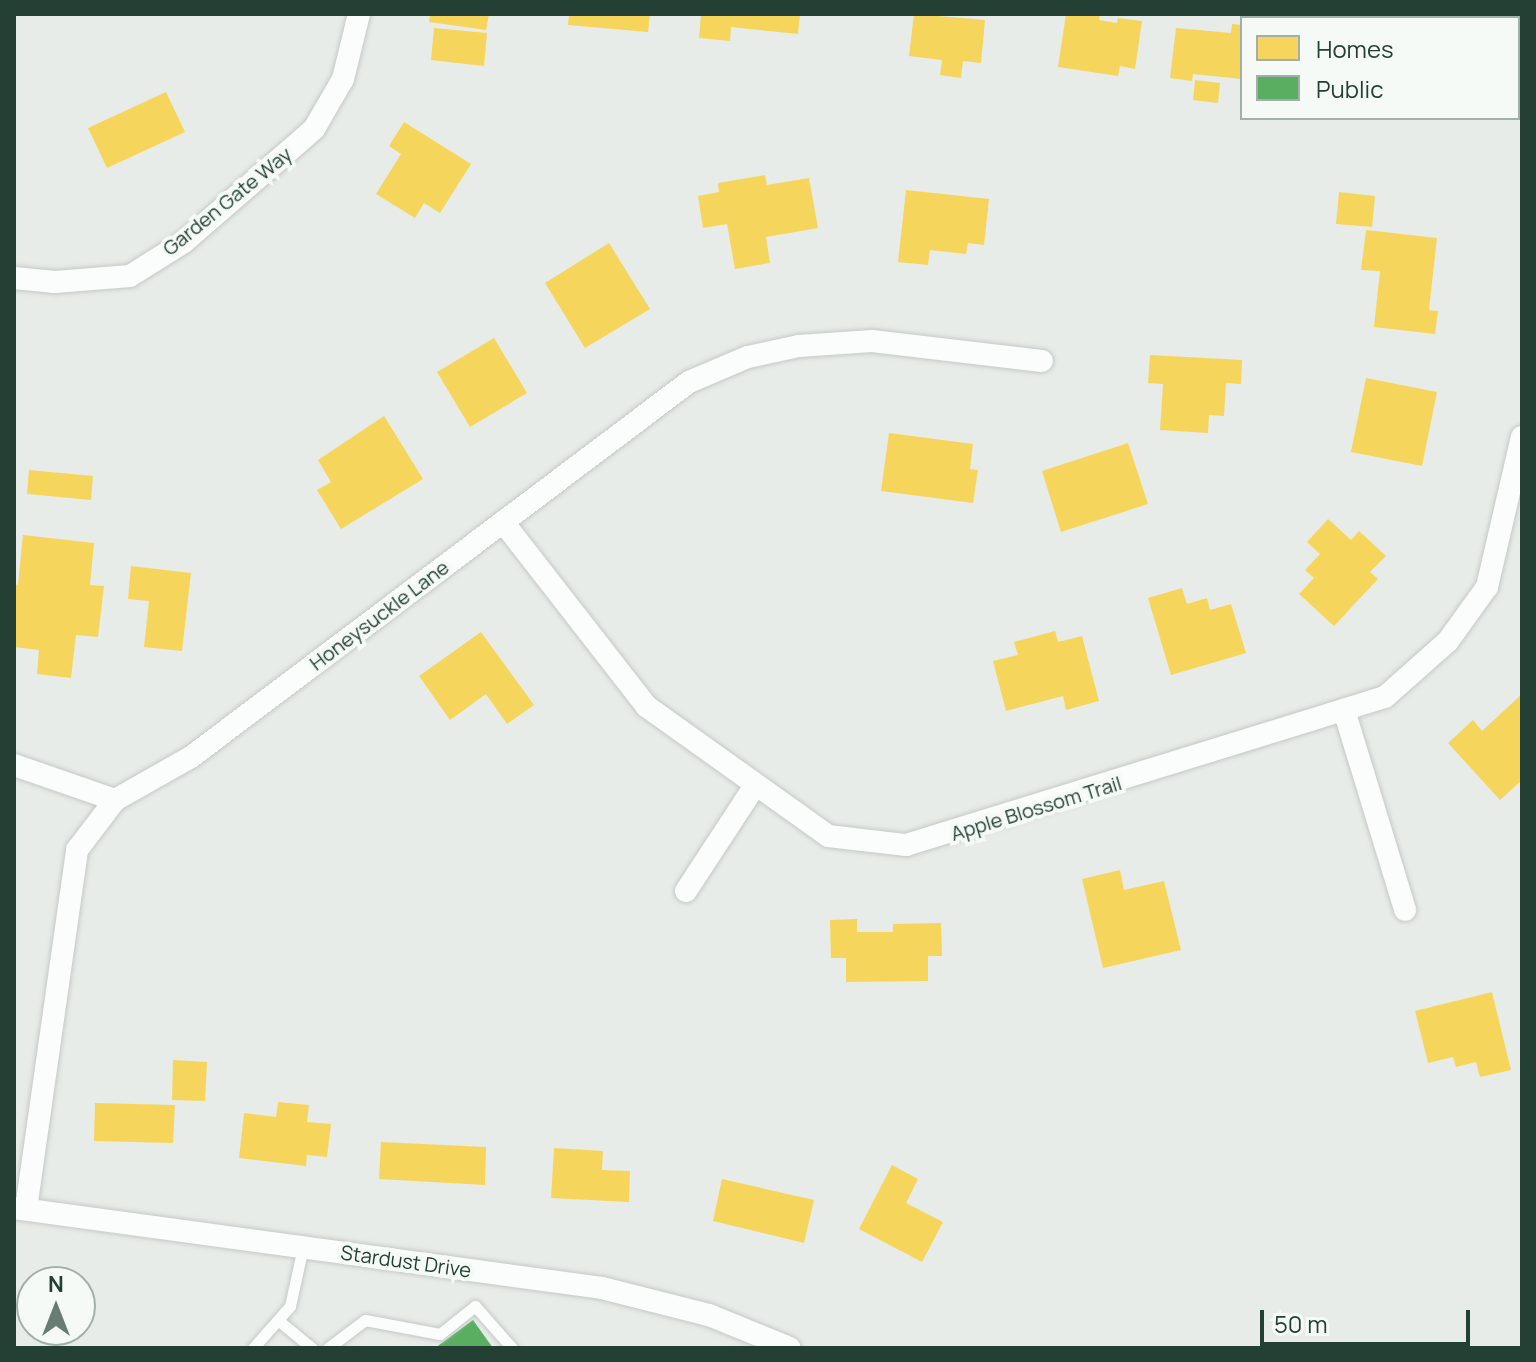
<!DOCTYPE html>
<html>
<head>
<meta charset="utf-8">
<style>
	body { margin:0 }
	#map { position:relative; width:1536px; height:1362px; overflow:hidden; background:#e7ece9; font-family:Manrope,sans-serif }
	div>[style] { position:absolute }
	.homes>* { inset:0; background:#f6d55c }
	.public>* { inset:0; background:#5aae61 }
	.roads { filter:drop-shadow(0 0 2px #c4c9c6) drop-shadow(0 0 2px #c4c9c6) }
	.lane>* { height:11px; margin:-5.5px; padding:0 5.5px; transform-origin:5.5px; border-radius:5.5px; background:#fbfcfc }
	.street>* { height:22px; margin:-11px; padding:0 11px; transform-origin:11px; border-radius:11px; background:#fbfcfc }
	span { translate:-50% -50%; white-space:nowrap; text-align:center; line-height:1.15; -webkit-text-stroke:8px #f6faf7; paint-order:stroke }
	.street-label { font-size:20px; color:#244034 }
	.frame { position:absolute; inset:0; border:16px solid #244034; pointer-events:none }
	.legend { position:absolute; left:1240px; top:16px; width:280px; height:104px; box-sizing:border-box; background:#f6faf7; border:2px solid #a2b0a9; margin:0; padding:10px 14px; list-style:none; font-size:24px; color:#244034 }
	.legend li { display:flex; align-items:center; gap:16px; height:40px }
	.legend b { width:40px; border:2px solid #a2b0a9 }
	.north { position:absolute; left:16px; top:1266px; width:80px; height:80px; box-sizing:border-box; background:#f6faf7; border:2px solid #a2b0a9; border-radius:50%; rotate:0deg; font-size:22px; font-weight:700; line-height:32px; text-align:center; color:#244034 }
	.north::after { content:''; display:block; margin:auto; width:28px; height:36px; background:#687c73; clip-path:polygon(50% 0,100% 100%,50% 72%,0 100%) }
	.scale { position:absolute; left:1260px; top:1310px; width:210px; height:36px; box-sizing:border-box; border:4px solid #244034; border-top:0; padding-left:10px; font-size:24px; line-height:28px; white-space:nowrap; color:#244034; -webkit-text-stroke:6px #f6faf7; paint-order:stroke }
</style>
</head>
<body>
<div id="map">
	<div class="homes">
		<i style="clip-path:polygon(430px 14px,489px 14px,486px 30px,429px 22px)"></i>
		<i style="clip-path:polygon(569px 14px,650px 14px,648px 32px,568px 25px)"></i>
		<i style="clip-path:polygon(701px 14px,800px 14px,798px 34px,731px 27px,730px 41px,699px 38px)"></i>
		<i style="clip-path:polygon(914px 14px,985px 20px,981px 63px,963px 61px,961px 78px,940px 75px,942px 60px,909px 56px)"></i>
		<i style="clip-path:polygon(1066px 14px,1100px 14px,1099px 20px,1117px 23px,1118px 18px,1142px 21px,1135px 69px,1120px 66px,1118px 76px,1058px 67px)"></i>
		<i style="clip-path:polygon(1232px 24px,1242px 25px,1242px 79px,1193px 74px,1192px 81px,1170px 78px,1176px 28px,1231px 33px)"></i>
		<i style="clip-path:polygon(434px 28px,487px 33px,484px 66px,431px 60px)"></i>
		<i style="clip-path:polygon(1195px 80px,1220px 83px,1218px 103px,1193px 100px)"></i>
		<i style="clip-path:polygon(166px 92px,185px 132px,107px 168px,88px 128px)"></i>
		<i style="clip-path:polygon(404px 122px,471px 164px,440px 213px,424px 203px,415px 218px,376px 194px,401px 154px,389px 146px)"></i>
		<i style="clip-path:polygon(765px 175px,767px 185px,809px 178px,818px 228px,766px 237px,770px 263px,735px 269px,727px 224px,703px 228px,698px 196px,719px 192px,718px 183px)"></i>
		<i style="clip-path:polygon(906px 190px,989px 199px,984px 245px,968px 243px,966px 254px,930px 250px,928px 265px,898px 262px)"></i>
		<i style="clip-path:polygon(1339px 192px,1375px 196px,1372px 227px,1336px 224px)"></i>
		<i style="clip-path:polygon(1366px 230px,1437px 238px,1429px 310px,1438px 311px,1435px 334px,1374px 327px,1380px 271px,1361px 270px)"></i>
		<i style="clip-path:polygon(609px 243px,650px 309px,585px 348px,545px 283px)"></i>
		<i style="clip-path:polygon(494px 338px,527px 393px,470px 427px,437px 372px)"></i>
		<i style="clip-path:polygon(1150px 355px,1242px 360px,1241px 384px,1226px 383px,1224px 416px,1209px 415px,1208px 433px,1160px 430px,1163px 384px,1148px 383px)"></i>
		<i style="clip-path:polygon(1366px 378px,1437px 392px,1422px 466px,1351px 452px)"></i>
		<i style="clip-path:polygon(384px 416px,423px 479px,341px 529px,317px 490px,331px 482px,318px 460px)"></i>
		<i style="clip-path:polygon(889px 433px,973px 444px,970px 469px,978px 470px,973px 503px,881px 491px)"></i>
		<i style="clip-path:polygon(1128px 443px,1148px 504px,1061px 532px,1042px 471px)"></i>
		<i style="clip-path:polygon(29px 470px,93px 476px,91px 500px,27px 494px)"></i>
		<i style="clip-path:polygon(1328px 519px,1351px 540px,1359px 531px,1386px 556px,1370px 572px,1378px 579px,1334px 626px,1299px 594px,1314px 578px,1305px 570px,1320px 554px,1307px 542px)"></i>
		<i style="clip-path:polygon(23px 535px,94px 543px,90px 585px,104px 586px,98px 637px,76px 635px,71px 678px,37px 674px,39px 650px,14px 647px,14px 584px,18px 585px)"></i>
		<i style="clip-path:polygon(131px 566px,191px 573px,182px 651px,144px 647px,149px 601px,128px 599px)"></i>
		<i style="clip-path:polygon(1182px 588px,1187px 604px,1207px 598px,1210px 610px,1231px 604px,1246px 653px,1171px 675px,1148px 598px)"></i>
		<i style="clip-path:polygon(1055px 631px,1058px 642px,1082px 636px,1099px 701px,1066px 710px,1063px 696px,1006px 711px,993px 661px,1018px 655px,1014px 642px)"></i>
		<i style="clip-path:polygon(481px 632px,534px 705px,507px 724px,486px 694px,450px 720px,419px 676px)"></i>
		<i style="clip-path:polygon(1522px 694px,1522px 780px,1500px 800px,1448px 743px,1473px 720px,1482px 731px)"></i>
		<i style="clip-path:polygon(1120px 870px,1124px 890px,1164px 881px,1181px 950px,1103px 968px,1082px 879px)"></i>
		<i style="clip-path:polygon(857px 919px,857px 932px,893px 932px,893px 924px,941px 923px,942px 956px,928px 956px,928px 981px,846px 982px,846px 958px,831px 958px,830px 920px)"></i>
		<i style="clip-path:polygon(1492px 992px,1511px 1070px,1480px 1077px,1476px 1062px,1456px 1067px,1453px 1057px,1428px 1063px,1415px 1011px)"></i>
		<i style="clip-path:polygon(173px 1060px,207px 1062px,205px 1101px,172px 1100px)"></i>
		<i style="clip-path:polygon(278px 1102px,309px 1105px,307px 1122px,331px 1124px,327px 1157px,307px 1155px,306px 1166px,239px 1158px,244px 1113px,276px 1117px)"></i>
		<i style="clip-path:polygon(95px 1103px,175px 1105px,173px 1143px,94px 1141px)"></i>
		<i style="clip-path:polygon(381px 1142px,486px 1147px,485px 1185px,379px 1179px)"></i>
		<i style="clip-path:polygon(554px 1148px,603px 1151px,602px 1170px,630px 1171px,629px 1202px,551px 1198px)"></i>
		<i style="clip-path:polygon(892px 1165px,918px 1179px,906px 1203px,943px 1222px,922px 1262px,859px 1229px)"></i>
		<i style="clip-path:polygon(722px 1179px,814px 1200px,804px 1243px,713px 1221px)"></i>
	</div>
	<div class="public">
		<i style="clip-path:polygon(473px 1320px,493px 1348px,435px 1348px)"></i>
	</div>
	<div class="roads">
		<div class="lane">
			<i style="left:279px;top:1321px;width:43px;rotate:39.3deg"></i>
			<i style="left:253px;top:1348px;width:56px;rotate:-48.6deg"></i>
			<i style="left:290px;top:1306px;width:60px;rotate:-77.6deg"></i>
			<i style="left:328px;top:1348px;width:46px;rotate:-37.1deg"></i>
			<i style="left:365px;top:1320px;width:76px;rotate:10.6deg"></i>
			<i style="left:440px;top:1334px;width:45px;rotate:-38.7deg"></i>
			<i style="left:475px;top:1306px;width:56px;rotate:48.6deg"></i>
		</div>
		<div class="street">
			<i style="left:1474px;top:14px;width:6px;rotate:39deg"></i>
			<i style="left:1518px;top:65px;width:6px;rotate:51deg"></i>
			<i style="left:14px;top:278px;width:41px;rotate:5.6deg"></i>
			<i style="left:55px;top:282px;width:75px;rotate:-4.6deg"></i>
			<i style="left:130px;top:276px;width:64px;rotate:-32.2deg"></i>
			<i style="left:184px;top:242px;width:172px;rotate:-41deg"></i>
			<i style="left:314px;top:129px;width:58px;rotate:-59.9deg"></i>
			<i style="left:343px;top:79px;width:67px;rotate:-76.2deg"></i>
			<i style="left:503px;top:522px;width:233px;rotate:52.1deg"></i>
			<i style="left:646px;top:706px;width:224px;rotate:35.5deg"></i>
			<i style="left:828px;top:836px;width:79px;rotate:6.6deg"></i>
			<i style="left:906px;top:845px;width:501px;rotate:-17.17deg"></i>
			<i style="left:1385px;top:697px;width:84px;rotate:-41.6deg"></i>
			<i style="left:1448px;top:641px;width:67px;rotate:-54.2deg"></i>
			<i style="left:1487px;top:587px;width:154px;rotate:-76.9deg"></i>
			<i style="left:1344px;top:710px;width:209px;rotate:73deg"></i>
			<i style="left:14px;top:765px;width:107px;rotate:19.1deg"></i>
			<i style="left:686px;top:891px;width:124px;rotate:-56.8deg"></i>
			<i style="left:14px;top:1208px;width:593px;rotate:7.75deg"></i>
			<i style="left:602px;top:1288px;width:110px;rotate:14.2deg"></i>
			<i style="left:709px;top:1315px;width:87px;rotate:22.2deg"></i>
			<i style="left:26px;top:1209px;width:363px;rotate:-81.9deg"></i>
			<i style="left:77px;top:850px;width:63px;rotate:-52.8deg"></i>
			<i style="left:115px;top:800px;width:87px;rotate:-29.5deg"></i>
			<i style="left:191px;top:757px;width:623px;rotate:-36.98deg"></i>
			<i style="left:689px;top:382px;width:64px;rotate:-23deg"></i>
			<i style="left:748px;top:357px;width:52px;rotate:-12.2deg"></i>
			<i style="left:799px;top:346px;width:73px;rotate:-3.9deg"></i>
			<i style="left:872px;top:341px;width:171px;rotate:6.7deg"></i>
		</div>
	</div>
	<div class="street-label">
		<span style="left:227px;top:201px;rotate:-39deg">Garden Gate Way</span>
		<span style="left:379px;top:615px;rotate:-37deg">Honeysuckle Lane</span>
		<span style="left:1036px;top:808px;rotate:-17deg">Apple Blossom Trail</span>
		<span style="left:406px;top:1261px;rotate:8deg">Stardust Drive</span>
	</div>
	<div class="frame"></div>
	<ul class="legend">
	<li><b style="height:22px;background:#f6d55c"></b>Homes</li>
	<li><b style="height:22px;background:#5aae61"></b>Public</li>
	</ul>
	<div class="north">N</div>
	<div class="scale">50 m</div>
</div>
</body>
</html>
